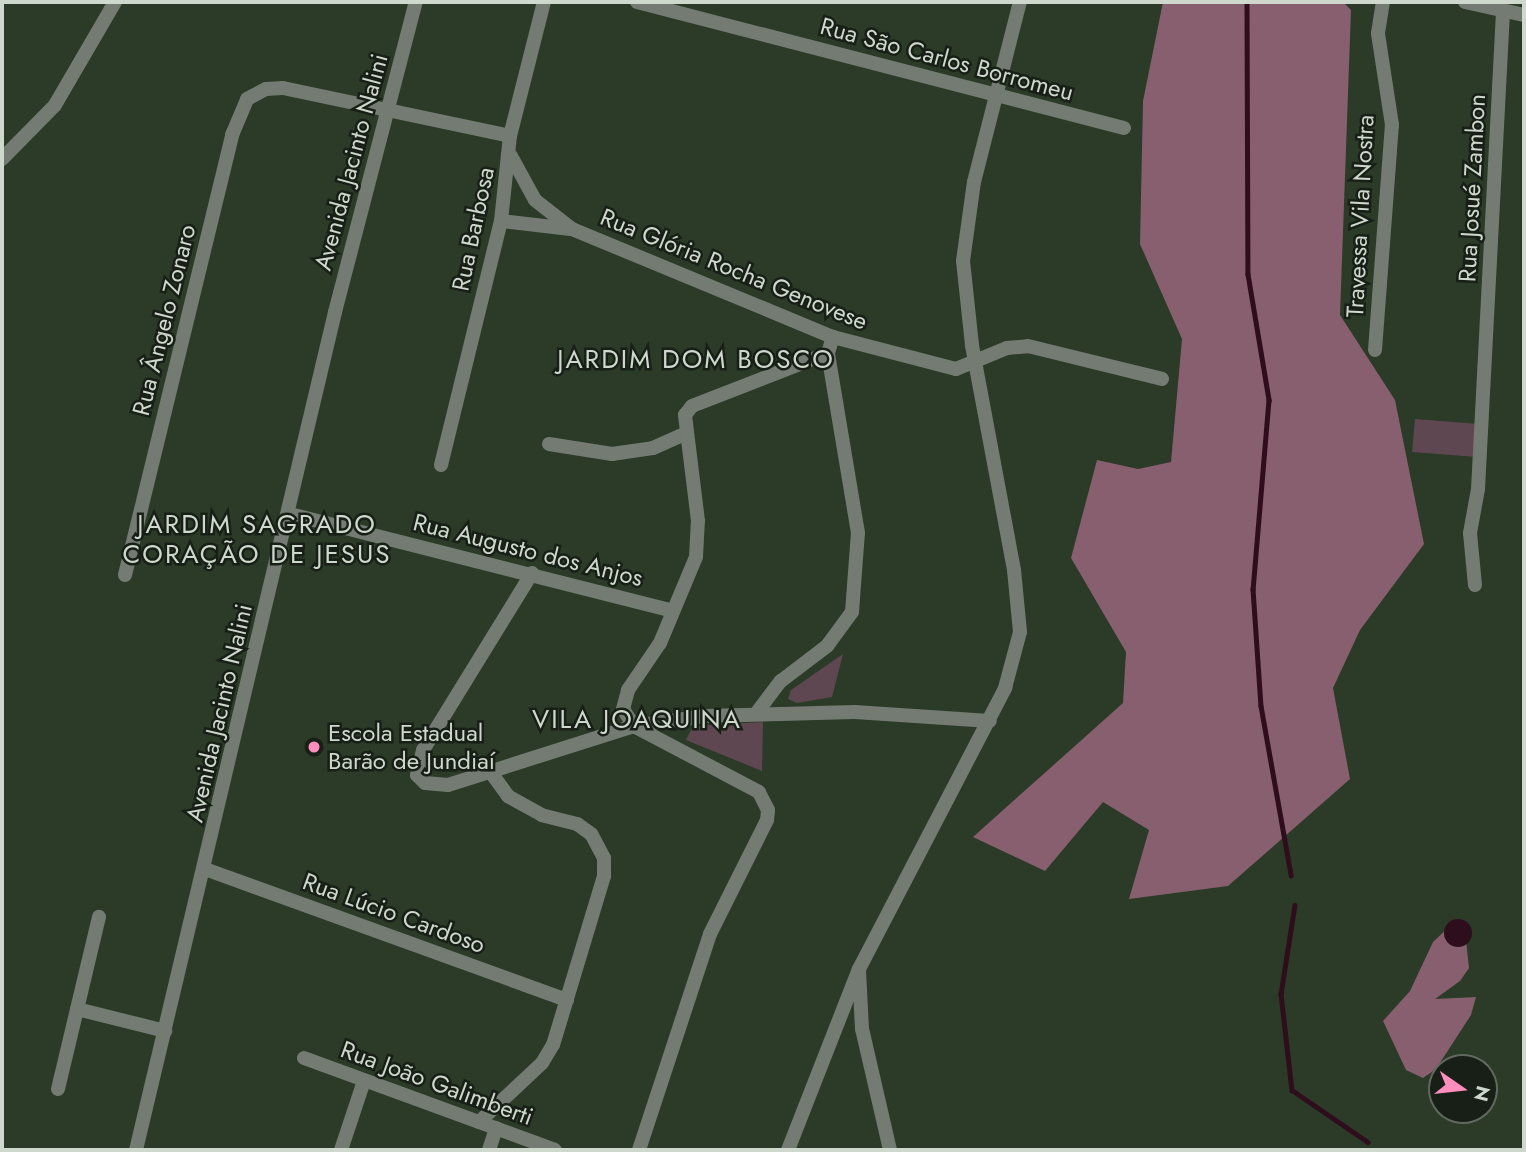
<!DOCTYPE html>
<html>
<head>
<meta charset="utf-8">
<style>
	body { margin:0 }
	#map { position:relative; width:1526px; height:1152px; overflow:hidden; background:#2b3b28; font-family:Jost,sans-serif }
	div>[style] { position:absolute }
	.green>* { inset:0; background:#5e4750 }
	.forest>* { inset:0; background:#875f6e }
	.water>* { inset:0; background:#2e0e1d }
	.round { border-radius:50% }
	.stream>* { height:4.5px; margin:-2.25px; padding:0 2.25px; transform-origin:2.25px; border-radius:2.25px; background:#2e0e1d }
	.minor>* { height:14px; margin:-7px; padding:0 7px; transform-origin:7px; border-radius:7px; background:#737b72 }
	.tertiary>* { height:14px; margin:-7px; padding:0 7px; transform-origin:7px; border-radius:7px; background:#737b72 }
	.dots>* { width:19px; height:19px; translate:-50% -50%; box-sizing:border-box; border:4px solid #181f17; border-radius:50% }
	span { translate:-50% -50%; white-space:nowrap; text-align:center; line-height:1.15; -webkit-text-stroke:5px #181f17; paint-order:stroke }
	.street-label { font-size:24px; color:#ced8cc }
	.poi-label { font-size:24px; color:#ced8cc }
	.left { translate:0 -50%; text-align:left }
	.neighbourhood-label { font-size:26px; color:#ced8cc; letter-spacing:2px }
	.frame { position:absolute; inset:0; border:4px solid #ced8cc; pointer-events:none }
	.north { position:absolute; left:1428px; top:1054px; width:70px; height:70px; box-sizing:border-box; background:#181f17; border:2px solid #61695f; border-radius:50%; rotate:104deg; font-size:19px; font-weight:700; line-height:28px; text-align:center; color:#ced8cc }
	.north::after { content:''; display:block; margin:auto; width:24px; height:32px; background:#fe8ebd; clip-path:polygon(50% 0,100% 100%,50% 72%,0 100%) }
</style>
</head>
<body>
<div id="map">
	<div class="green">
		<i style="clip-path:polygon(1415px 419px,1479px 424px,1477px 457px,1412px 452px)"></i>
		<i style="clip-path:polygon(843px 654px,832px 697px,797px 703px,788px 699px,791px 690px)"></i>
		<i style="clip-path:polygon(763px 722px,762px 771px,686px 740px,693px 726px)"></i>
	</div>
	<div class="forest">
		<i style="clip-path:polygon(1163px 2px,1343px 2px,1351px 10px,1340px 315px,1395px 400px,1424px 544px,1360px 630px,1333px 688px,1350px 779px,1228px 886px,1129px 899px,1149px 830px,1103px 802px,1045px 871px,973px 837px,1123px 703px,1126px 652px,1071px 558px,1097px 460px,1138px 469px,1171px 462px,1182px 339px,1140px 244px,1143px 101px)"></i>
		<i style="clip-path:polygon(1450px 926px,1465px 931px,1469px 968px,1460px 981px,1435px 999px,1476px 997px,1471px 1015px,1436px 1069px,1423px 1078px,1406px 1070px,1383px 1021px,1410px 991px,1433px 942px)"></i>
	</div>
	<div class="water">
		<i class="round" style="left:1444px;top:919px;width:28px;height:28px"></i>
	</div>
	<div class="stream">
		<i style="left:1247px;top:2px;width:272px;rotate:89.8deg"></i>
		<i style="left:1248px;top:274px;width:128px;rotate:80.5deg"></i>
		<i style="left:1269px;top:400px;width:190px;rotate:94.8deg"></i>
		<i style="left:1253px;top:589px;width:117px;rotate:86.1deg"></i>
		<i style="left:1261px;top:706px;width:172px;rotate:79.9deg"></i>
		<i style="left:1295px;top:905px;width:90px;rotate:98.9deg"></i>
		<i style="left:1281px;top:994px;width:97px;rotate:83.5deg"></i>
		<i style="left:1292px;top:1090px;width:92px;rotate:34.4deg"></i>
	</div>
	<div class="minor">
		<i style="left:637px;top:2px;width:503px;rotate:14.51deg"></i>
		<i style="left:1465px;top:2px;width:60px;rotate:12.4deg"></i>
		<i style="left:511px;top:156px;width:50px;rotate:61.4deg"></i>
		<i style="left:535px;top:200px;width:47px;rotate:38.1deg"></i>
		<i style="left:572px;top:229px;width:282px;rotate:22.5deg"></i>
		<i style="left:833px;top:337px;width:127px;rotate:14.6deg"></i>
		<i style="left:956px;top:369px;width:55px;rotate:-22.4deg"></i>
		<i style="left:1007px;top:348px;width:21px;rotate:-5deg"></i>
		<i style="left:1028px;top:346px;width:138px;rotate:13.8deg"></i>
		<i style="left:501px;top:221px;width:70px;rotate:6.5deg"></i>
		<i style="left:1375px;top:350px;width:226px;rotate:-85.7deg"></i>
		<i style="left:1392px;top:125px;width:93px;rotate:-98.7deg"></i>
		<i style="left:1378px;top:33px;width:31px;rotate:-81deg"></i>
		<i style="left:549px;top:444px;width:64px;rotate:9deg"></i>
		<i style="left:612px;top:454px;width:41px;rotate:-8.3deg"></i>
		<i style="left:653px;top:448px;width:35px;rotate:-24deg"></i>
		<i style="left:441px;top:465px;width:251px;rotate:-76.2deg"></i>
		<i style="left:501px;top:221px;width:85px;rotate:-84deg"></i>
		<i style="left:510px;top:136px;width:138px;rotate:-75.8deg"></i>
		<i style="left:290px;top:514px;width:395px;rotate:14.2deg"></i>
		<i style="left:532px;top:573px;width:208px;rotate:121.6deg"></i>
		<i style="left:423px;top:750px;width:26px;rotate:103deg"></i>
		<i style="left:417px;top:775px;width:11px;rotate:45deg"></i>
		<i style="left:425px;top:783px;width:23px;rotate:5deg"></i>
		<i style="left:448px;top:785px;width:195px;rotate:-17.6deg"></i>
		<i style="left:634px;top:726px;width:72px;rotate:-8deg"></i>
		<i style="left:705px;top:716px;width:150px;rotate:-1.5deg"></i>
		<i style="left:855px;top:712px;width:135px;rotate:3.8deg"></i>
		<i style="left:125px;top:575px;width:453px;rotate:-76.3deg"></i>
		<i style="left:232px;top:135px;width:39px;rotate:-67deg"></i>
		<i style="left:247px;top:99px;width:21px;rotate:-28deg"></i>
		<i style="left:266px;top:89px;width:17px;rotate:-3deg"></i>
		<i style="left:283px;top:88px;width:232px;rotate:11.9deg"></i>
		<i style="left:1475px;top:585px;width:52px;rotate:-95.5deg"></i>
		<i style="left:1470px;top:533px;width:45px;rotate:-79.7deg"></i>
		<i style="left:1478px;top:489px;width:480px;rotate:-87deg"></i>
		<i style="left:758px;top:711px;width:38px;rotate:-53deg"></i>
		<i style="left:781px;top:681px;width:58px;rotate:-37.3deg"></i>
		<i style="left:827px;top:646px;width:42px;rotate:-53.7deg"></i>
		<i style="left:852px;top:612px;width:79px;rotate:-85.7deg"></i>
		<i style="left:858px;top:533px;width:182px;rotate:-99.5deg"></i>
		<i style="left:205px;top:869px;width:385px;rotate:19.9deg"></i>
		<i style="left:77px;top:1009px;width:91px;rotate:14deg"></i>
		<i style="left:304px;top:1058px;width:267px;rotate:20.1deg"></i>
		<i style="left:58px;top:1089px;width:177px;rotate:-76.6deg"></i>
		<i style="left:479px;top:1122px;width:86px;rotate:-43.1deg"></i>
		<i style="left:542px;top:1063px;width:21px;rotate:-59deg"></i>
		<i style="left:553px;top:1045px;width:177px;rotate:-73.2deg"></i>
		<i style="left:604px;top:876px;width:18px;rotate:-90deg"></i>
		<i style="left:604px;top:858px;width:27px;rotate:-118deg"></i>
		<i style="left:591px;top:834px;width:17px;rotate:-144deg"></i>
		<i style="left:577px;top:824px;width:36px;rotate:-166deg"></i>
		<i style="left:542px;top:815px;width:39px;rotate:-151deg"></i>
		<i style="left:508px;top:796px;width:29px;rotate:-126deg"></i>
		<i style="left:136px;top:1150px;width:861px;rotate:-76.64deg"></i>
		<i style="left:335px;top:312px;width:320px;rotate:-75.4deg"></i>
		<i style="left:341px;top:1150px;width:73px;rotate:-71.6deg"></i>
		<i style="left:489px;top:1150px;width:23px;rotate:-72deg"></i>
		<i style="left:639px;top:1150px;width:227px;rotate:-71.8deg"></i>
		<i style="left:710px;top:934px;width:127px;rotate:-63.4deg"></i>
		<i style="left:767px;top:820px;width:10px;rotate:-84deg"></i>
		<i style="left:768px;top:810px;width:20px;rotate:-117deg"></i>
		<i style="left:759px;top:792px;width:141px;rotate:-152.2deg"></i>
		<i style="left:634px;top:726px;width:20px;rotate:-123deg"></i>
		<i style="left:623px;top:709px;width:20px;rotate:-75deg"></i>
		<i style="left:628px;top:690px;width:57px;rotate:-55.8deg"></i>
		<i style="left:660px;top:643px;width:93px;rotate:-67.3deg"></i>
		<i style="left:696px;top:557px;width:36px;rotate:-87deg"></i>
		<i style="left:698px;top:521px;width:107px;rotate:-97deg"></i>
		<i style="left:685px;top:415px;width:11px;rotate:-52deg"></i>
		<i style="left:692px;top:406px;width:146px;rotate:-21.3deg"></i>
		<i style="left:828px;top:353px;width:17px;rotate:-73deg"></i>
		<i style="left:788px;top:1150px;width:194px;rotate:-68.6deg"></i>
	</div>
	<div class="tertiary">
		<i style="left:2px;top:159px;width:76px;rotate:-45.5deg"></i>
		<i style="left:55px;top:105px;width:119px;rotate:-59.8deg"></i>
		<i style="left:890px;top:1150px;width:124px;rotate:-103deg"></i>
		<i style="left:862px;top:1029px;width:60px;rotate:-92.9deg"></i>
		<i style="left:859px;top:969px;width:317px;rotate:-62.5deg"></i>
		<i style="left:1005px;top:688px;width:58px;rotate:-75deg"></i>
		<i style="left:1020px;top:632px;width:62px;rotate:-95.5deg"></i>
		<i style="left:1014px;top:570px;width:229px;rotate:-100.6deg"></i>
		<i style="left:972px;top:345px;width:84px;rotate:-96.1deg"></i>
		<i style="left:963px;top:261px;width:80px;rotate:-82.1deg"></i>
		<i style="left:974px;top:182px;width:186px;rotate:-75.7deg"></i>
	</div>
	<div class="dots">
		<i style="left:314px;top:747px;background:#fe8ebd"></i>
	</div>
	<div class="street-label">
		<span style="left:947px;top:59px;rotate:15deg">Rua São Carlos Borromeu</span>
		<span style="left:351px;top:162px;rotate:-75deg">Avenida Jacinto Nalini</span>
		<span style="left:1472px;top:188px;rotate:-87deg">Rua Josué Zambon</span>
		<span style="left:1360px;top:216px;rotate:-87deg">Travessa Vila Nostra</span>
		<span style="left:473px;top:229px;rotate:-78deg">Rua Barbosa</span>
		<span style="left:734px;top:269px;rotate:22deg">Rua Glória Rocha Genovese</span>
		<span style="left:164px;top:320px;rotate:-76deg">Rua Ângelo Zonaro</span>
		<span style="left:528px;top:550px;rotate:14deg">Rua Augusto dos Anjos</span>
		<span style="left:219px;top:713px;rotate:-77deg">Avenida Jacinto Nalini</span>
		<span style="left:394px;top:913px;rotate:20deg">Rua Lúcio Cardoso</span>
		<span style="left:437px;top:1083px;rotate:20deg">Rua João Galimberti</span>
	</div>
	<div class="poi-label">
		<span class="left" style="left:328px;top:747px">Escola Estadual<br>Barão de Jundiaí</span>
	</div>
	<div class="neighbourhood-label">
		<span style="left:696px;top:360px">JARDIM DOM BOSCO</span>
		<span style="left:257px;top:540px">JARDIM SAGRADO<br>CORAÇÃO DE JESUS</span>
		<span style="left:637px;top:720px">VILA JOAQUINA</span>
	</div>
	<div class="frame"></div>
	<div class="north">N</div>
</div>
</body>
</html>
